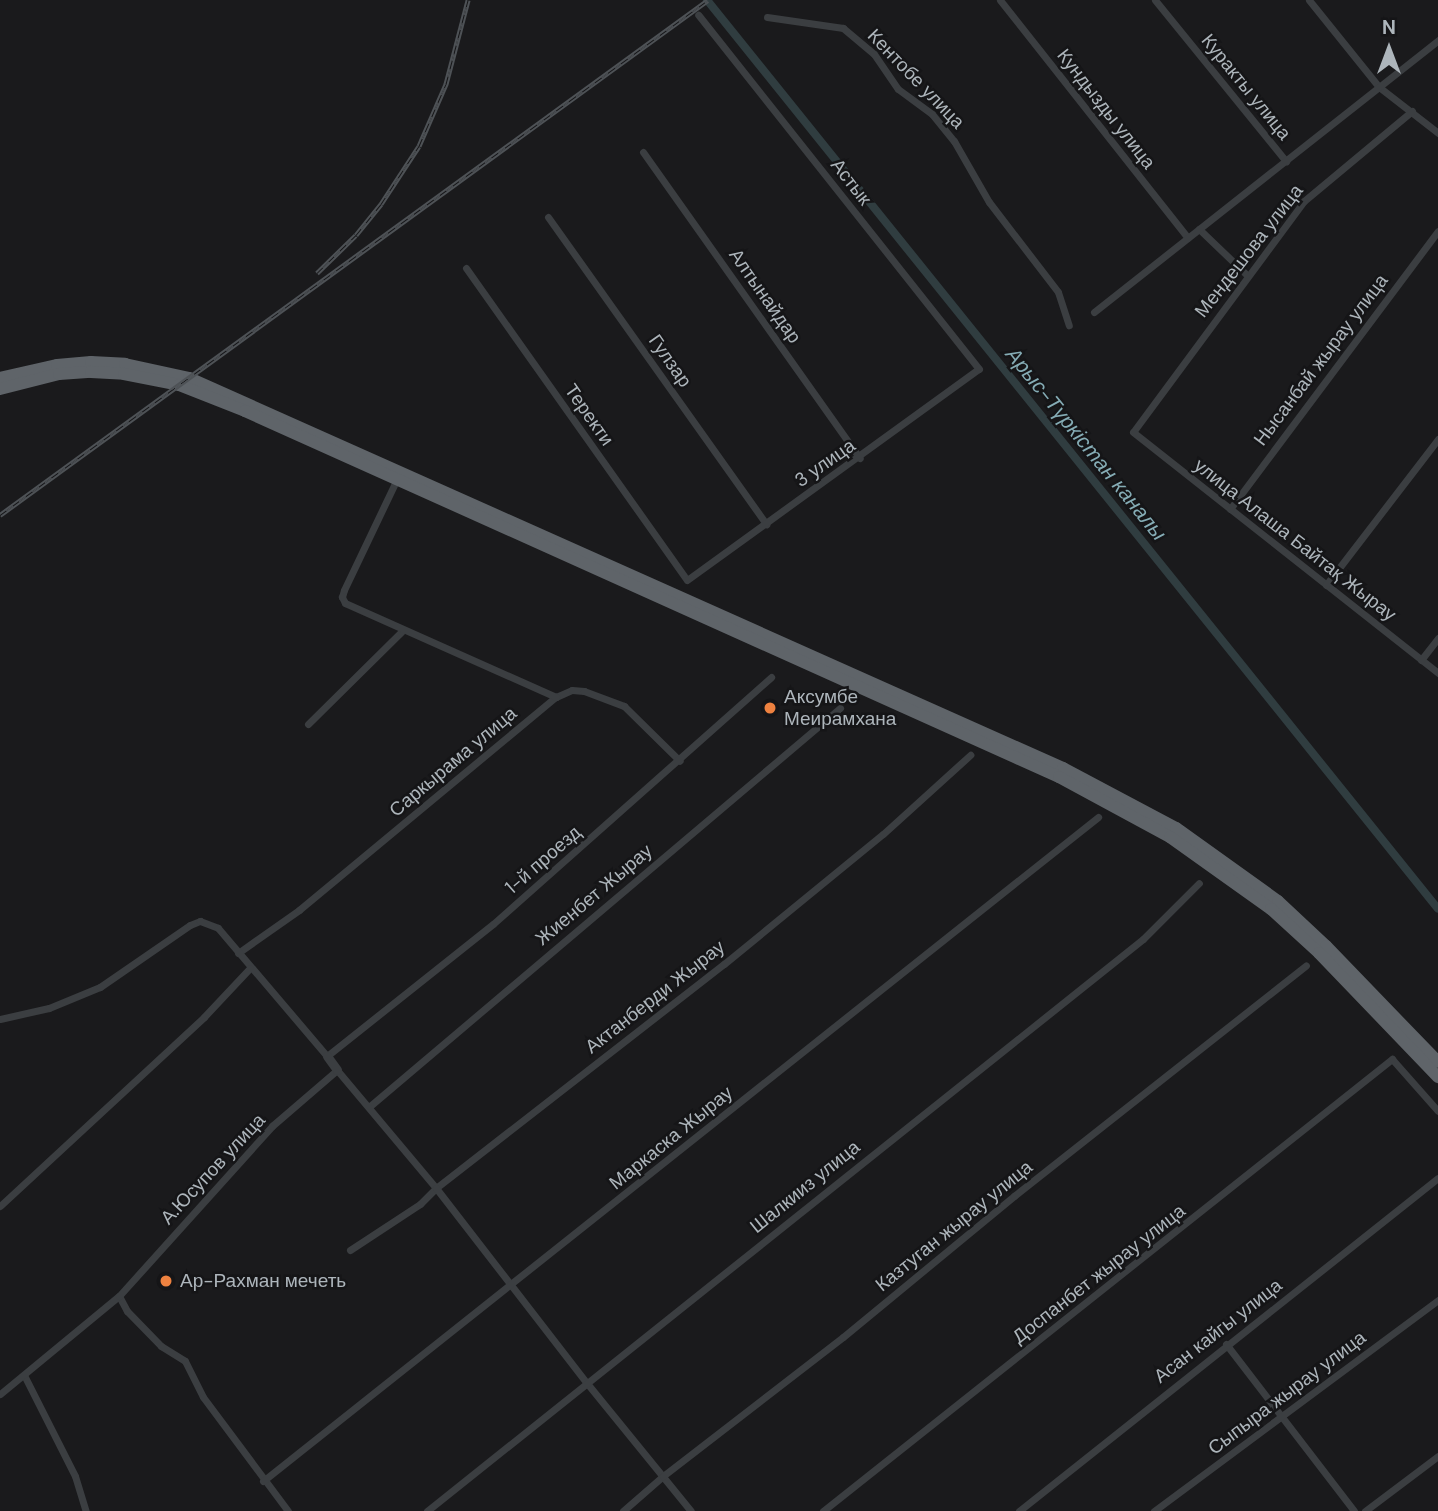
<!DOCTYPE html>
<html>
<head>
<meta charset="utf-8">
<style>
	body { margin:0 }
	#map { position:relative; width:1438px; height:1511px; overflow:hidden; background:#1a1a1c; font-family:"DM Sans",sans-serif }
	div>[style] { position:absolute }
	.canal>* { height:8px; margin:-4px; padding:0 4px; transform-origin:4px; border-radius:4px; background:#303d40 }
	.minor>* { height:7px; margin:-3.5px; padding:0 3.5px; transform-origin:3.5px; border-radius:3.5px; background:#3b3e41 }
	.tertiary>* { height:9px; margin:-4.5px; padding:0 4.5px; transform-origin:4.5px; border-radius:4.5px; background:#3b3e41 }
	.trunk>* { height:12px; margin:-6px; padding:0 6px; transform-origin:6px; border-radius:6px; background:#5f6469 }
	.rail>* { height:5px; margin-top:-2.5px; transform-origin:0; background:repeating-linear-gradient(90deg,#151517 0 8px,#4e5256 0 16px); box-sizing:border-box; border-block:2px solid #4e5256 }
	.dots>* { width:19px; height:19px; translate:-50% -50%; box-sizing:border-box; border:4px solid #151517; border-radius:50% }
	span { translate:-50% -50%; white-space:nowrap; text-align:center; line-height:1.15; -webkit-text-stroke:5px #151517; paint-order:stroke }
	.street-label { font-size:19px; color:#adb5bb }
	.poi-label { font-size:19px; color:#adb5bb }
	.left { translate:0 -50%; text-align:left }
	.water-label { font-size:21px; color:#85acb5; font-style:italic }
	.north { position:absolute; left:1354px; top:14px; width:70px; height:70px; -webkit-text-stroke:5px #151517; paint-order:stroke; rotate:0deg; font-size:19px; font-weight:700; line-height:28px; text-align:center; color:#adb5bb }
	.north::after { content:''; display:block; margin:auto; width:24px; height:32px; background:#adb5bb; clip-path:polygon(50% 0,100% 100%,50% 72%,0 100%) }
</style>
</head>
<body>
<div id="map">
	<div class="canal">
		<i style="left:707px;top:0;width:1166px;rotate:51.19deg"></i>
	</div>
	<div class="minor">
		<i style="left:1000px;top:0;width:303px;rotate:51.7deg"></i>
		<i style="left:1155px;top:0;width:208px;rotate:50.9deg"></i>
		<i style="left:1309px;top:0;width:112px;rotate:51.2deg"></i>
		<i style="left:1379px;top:87px;width:75px;rotate:37.9deg"></i>
		<i style="left:767px;top:17px;width:77px;rotate:8.2deg"></i>
		<i style="left:843px;top:28px;width:40px;rotate:40deg"></i>
		<i style="left:874px;top:54px;width:42px;rotate:55.6deg"></i>
		<i style="left:898px;top:89px;width:42px;rotate:36.3deg"></i>
		<i style="left:932px;top:114px;width:35px;rotate:51deg"></i>
		<i style="left:954px;top:141px;width:70px;rotate:60.2deg"></i>
		<i style="left:989px;top:202px;width:113px;rotate:52.5deg"></i>
		<i style="left:1058px;top:292px;width:35px;rotate:72deg"></i>
		<i style="left:1412px;top:111px;width:141px;rotate:140.2deg"></i>
		<i style="left:1304px;top:201px;width:287px;rotate:126.5deg"></i>
		<i style="left:1133px;top:432px;width:389px;rotate:38.3deg"></i>
		<i style="left:643px;top:152px;width:375px;rotate:54.7deg"></i>
		<i style="left:548px;top:217px;width:377px;rotate:54.6deg"></i>
		<i style="left:1199px;top:229px;width:66px;rotate:43.8deg"></i>
		<i style="left:466px;top:268px;width:382px;rotate:54.7deg"></i>
		<i style="left:687px;top:580px;width:360px;rotate:-35.9deg"></i>
		<i style="left:979px;top:369px;width:452px;rotate:-128.4deg"></i>
		<i style="left:1094px;top:312px;width:439px;rotate:-38.3deg"></i>
		<i style="left:1230px;top:509px;width:347px;rotate:-53.2deg"></i>
		<i style="left:1326px;top:585px;width:184px;rotate:-52.5deg"></i>
		<i style="left:1421px;top:660px;width:28px;rotate:-52deg"></i>
		<i style="left:556px;top:697px;width:17px;rotate:-24deg"></i>
		<i style="left:572px;top:690px;width:12px;rotate:5deg"></i>
		<i style="left:584px;top:691px;width:43px;rotate:20.6deg"></i>
		<i style="left:624px;top:706px;width:78px;rotate:44.5deg"></i>
		<i style="left:308px;top:724px;width:132px;rotate:-44.7deg"></i>
		<i style="left:238px;top:953px;width:75px;rotate:-35.2deg"></i>
		<i style="left:299px;top:910px;width:334px;rotate:-39.7deg"></i>
		<i style="left:556px;top:697px;width:231px;rotate:-156deg"></i>
		<i style="left:345px;top:603px;width:7px;rotate:-117deg"></i>
		<i style="left:342px;top:597px;width:7px;rotate:-74deg"></i>
		<i style="left:344px;top:590px;width:123px;rotate:-64.5deg"></i>
		<i style="left:0;top:1019px;width:50px;rotate:-12.7deg"></i>
		<i style="left:49px;top:1008px;width:55px;rotate:-22.4deg"></i>
		<i style="left:100px;top:987px;width:109px;rotate:-34.6deg"></i>
		<i style="left:190px;top:925px;width:11px;rotate:-22deg"></i>
		<i style="left:200px;top:921px;width:19px;rotate:21deg"></i>
		<i style="left:218px;top:928px;width:168px;rotate:49.6deg"></i>
		<i style="left:327px;top:1056px;width:212px;rotate:-38.5deg"></i>
		<i style="left:493px;top:924px;width:372px;rotate:-41.6deg"></i>
		<i style="left:370px;top:1106px;width:616px;rotate:-40.26deg"></i>
		<i style="left:0;top:1206px;width:278px;rotate:-42.8deg"></i>
		<i style="left:204px;top:1017px;width:67px;rotate:-46.8deg"></i>
		<i style="left:350px;top:1250px;width:84px;rotate:-33.3deg"></i>
		<i style="left:420px;top:1204px;width:23px;rotate:-45deg"></i>
		<i style="left:436px;top:1188px;width:365px;rotate:-37.9deg"></i>
		<i style="left:724px;top:964px;width:205px;rotate:-39.3deg"></i>
		<i style="left:883px;top:834px;width:118px;rotate:-42.2deg"></i>
		<i style="left:119px;top:1296px;width:17px;rotate:62deg"></i>
		<i style="left:127px;top:1311px;width:49px;rotate:45.8deg"></i>
		<i style="left:161px;top:1346px;width:28px;rotate:32deg"></i>
		<i style="left:185px;top:1361px;width:40px;rotate:63.4deg"></i>
		<i style="left:203px;top:1397px;width:142px;rotate:53.3deg"></i>
		<i style="left:1226px;top:1344px;width:210px;rotate:52.5deg"></i>
		<i style="left:24px;top:1375px;width:113px;rotate:63.2deg"></i>
		<i style="left:75px;top:1476px;width:37px;rotate:73deg"></i>
		<i style="left:0;top:1394px;width:154px;rotate:-39.5deg"></i>
		<i style="left:119px;top:1296px;width:229px;rotate:-48deg"></i>
		<i style="left:272px;top:1126px;width:86px;rotate:-40.7deg"></i>
		<i style="left:337px;top:1070px;width:154px;rotate:50deg"></i>
		<i style="left:436px;top:1188px;width:245px;rotate:52.3deg"></i>
		<i style="left:586px;top:1382px;width:166px;rotate:50.9deg"></i>
		<i style="left:263px;top:1481px;width:1067px;rotate:-38.49deg"></i>
		<i style="left:427px;top:1511px;width:916px;rotate:-38.62deg"></i>
		<i style="left:1143px;top:939px;width:79px;rotate:-45deg"></i>
		<i style="left:623px;top:1511px;width:53px;rotate:-41.2deg"></i>
		<i style="left:663px;top:1476px;width:227px;rotate:-37.7deg"></i>
		<i style="left:843px;top:1337px;width:222px;rotate:-39.5deg"></i>
		<i style="left:1014px;top:1196px;width:372px;rotate:-38.3deg"></i>
		<i style="left:823px;top:1511px;width:727px;rotate:-38.46deg"></i>
		<i style="left:1392px;top:1059px;width:69px;rotate:48.5deg"></i>
		<i style="left:1019px;top:1511px;width:535px;rotate:-38.48deg"></i>
		<i style="left:1154px;top:1511px;width:354px;rotate:-36.6deg"></i>
		<i style="left:1365px;top:1511px;width:91px;rotate:-37deg"></i>
	</div>
	<div class="tertiary">
		<i style="left:327px;top:1056px;width:17px;rotate:54deg"></i>
	</div>
	<div class="trunk">
		<i style="left:0;top:378px;width:58px;rotate:-12.8deg"></i>
		<i style="left:57px;top:365px;width:34px;rotate:-5deg"></i>
		<i style="left:91px;top:362px;width:34px;rotate:3deg"></i>
		<i style="left:125px;top:364px;width:66px;rotate:12.3deg"></i>
		<i style="left:189px;top:378px;width:957px;rotate:24.05deg"></i>
		<i style="left:1063px;top:768px;width:128px;rotate:28deg"></i>
		<i style="left:1176px;top:828px;width:125px;rotate:35.6deg"></i>
		<i style="left:1278px;top:901px;width:66px;rotate:43.2deg"></i>
		<i style="left:1326px;top:946px;width:161px;rotate:46deg"></i>
		<i style="left:0;top:389px;width:61px;rotate:-14.3deg"></i>
		<i style="left:59px;top:374px;width:32px;rotate:-4deg"></i>
		<i style="left:91px;top:372px;width:33px;rotate:3deg"></i>
		<i style="left:124px;top:374px;width:56px;rotate:11.3deg"></i>
		<i style="left:179px;top:385px;width:71px;rotate:21.5deg"></i>
		<i style="left:245px;top:411px;width:892px;rotate:24.21deg"></i>
		<i style="left:1059px;top:777px;width:126px;rotate:28.4deg"></i>
		<i style="left:1170px;top:837px;width:124px;rotate:35.5deg"></i>
		<i style="left:1271px;top:909px;width:65px;rotate:42.5deg"></i>
		<i style="left:1319px;top:953px;width:172px;rotate:46.2deg"></i>
	</div>
	<div class="rail">
		<i style="left:317px;top:273px;width:54px;rotate:-44.3deg"></i>
		<i style="left:356px;top:235px;width:40px;rotate:-51deg"></i>
		<i style="left:381px;top:204px;width:69px;rotate:-56.8deg"></i>
		<i style="left:419px;top:146px;width:68px;rotate:-66.5deg"></i>
		<i style="left:446px;top:84px;width:87px;rotate:-75.3deg"></i>
		<i style="left:0;top:515px;width:875px;rotate:-36.03deg"></i>
	</div>
	<div class="dots">
		<i style="left:770px;top:708px;background:#ee8240"></i>
		<i style="left:166px;top:1281px;background:#ee8240"></i>
	</div>
	<div class="street-label">
		<span style="left:916px;top:79px;rotate:46deg">Кентобе улица</span>
		<span style="left:1246px;top:87px;rotate:51deg">Куракты улица</span>
		<span style="left:1106px;top:109px;rotate:52deg">Кундызды улица</span>
		<span style="left:851px;top:182px;rotate:52deg">Астык</span>
		<span style="left:1249px;top:251px;rotate:-52deg">Мендешова улица</span>
		<span style="left:765px;top:296px;rotate:55deg">Алтынайдар</span>
		<span style="left:1321px;top:360px;rotate:-53deg">Нысанбай жырау улица</span>
		<span style="left:670px;top:361px;rotate:55deg">Гулзар</span>
		<span style="left:589px;top:415px;rotate:55deg">Теректи</span>
		<span style="left:825px;top:463px;rotate:-35deg">3 улица</span>
		<span style="left:1295px;top:540px;rotate:38deg">улица Алаша Байтақ Жырау</span>
		<span style="left:453px;top:762px;rotate:-40deg">Саркырама улица</span>
		<span style="left:543px;top:860px;rotate:-41deg">1-й проезд</span>
		<span style="left:594px;top:895px;rotate:-40deg">Жиенбет Жырау</span>
		<span style="left:655px;top:997px;rotate:-38deg">Актанберди Жырау</span>
		<span style="left:671px;top:1138px;rotate:-39deg">Маркаска Жырау</span>
		<span style="left:213px;top:1169px;rotate:-47deg">А.Юсупов улица</span>
		<span style="left:805px;top:1187px;rotate:-39deg">Шалкииз улица</span>
		<span style="left:954px;top:1226px;rotate:-39deg">Казтуган жырау улица</span>
		<span style="left:1099px;top:1274px;rotate:-38deg">Доспанбет жырау улица</span>
		<span style="left:1218px;top:1331px;rotate:-38deg">Асан кайгы улица</span>
		<span style="left:1287px;top:1393px;rotate:-37deg">Сыпыра жырау улица</span>
	</div>
	<div class="poi-label">
		<span class="left" style="left:784px;top:708px">Аксумбе<br>Меирамхана</span>
		<span class="left" style="left:180px;top:1281px">Ар-Рахман мечеть</span>
	</div>
	<div class="water-label">
		<span style="left:1086px;top:444px;rotate:51deg">Арыс-Түркістан каналы</span>
	</div>
	<div class="north">N</div>
</div>
</body>
</html>
